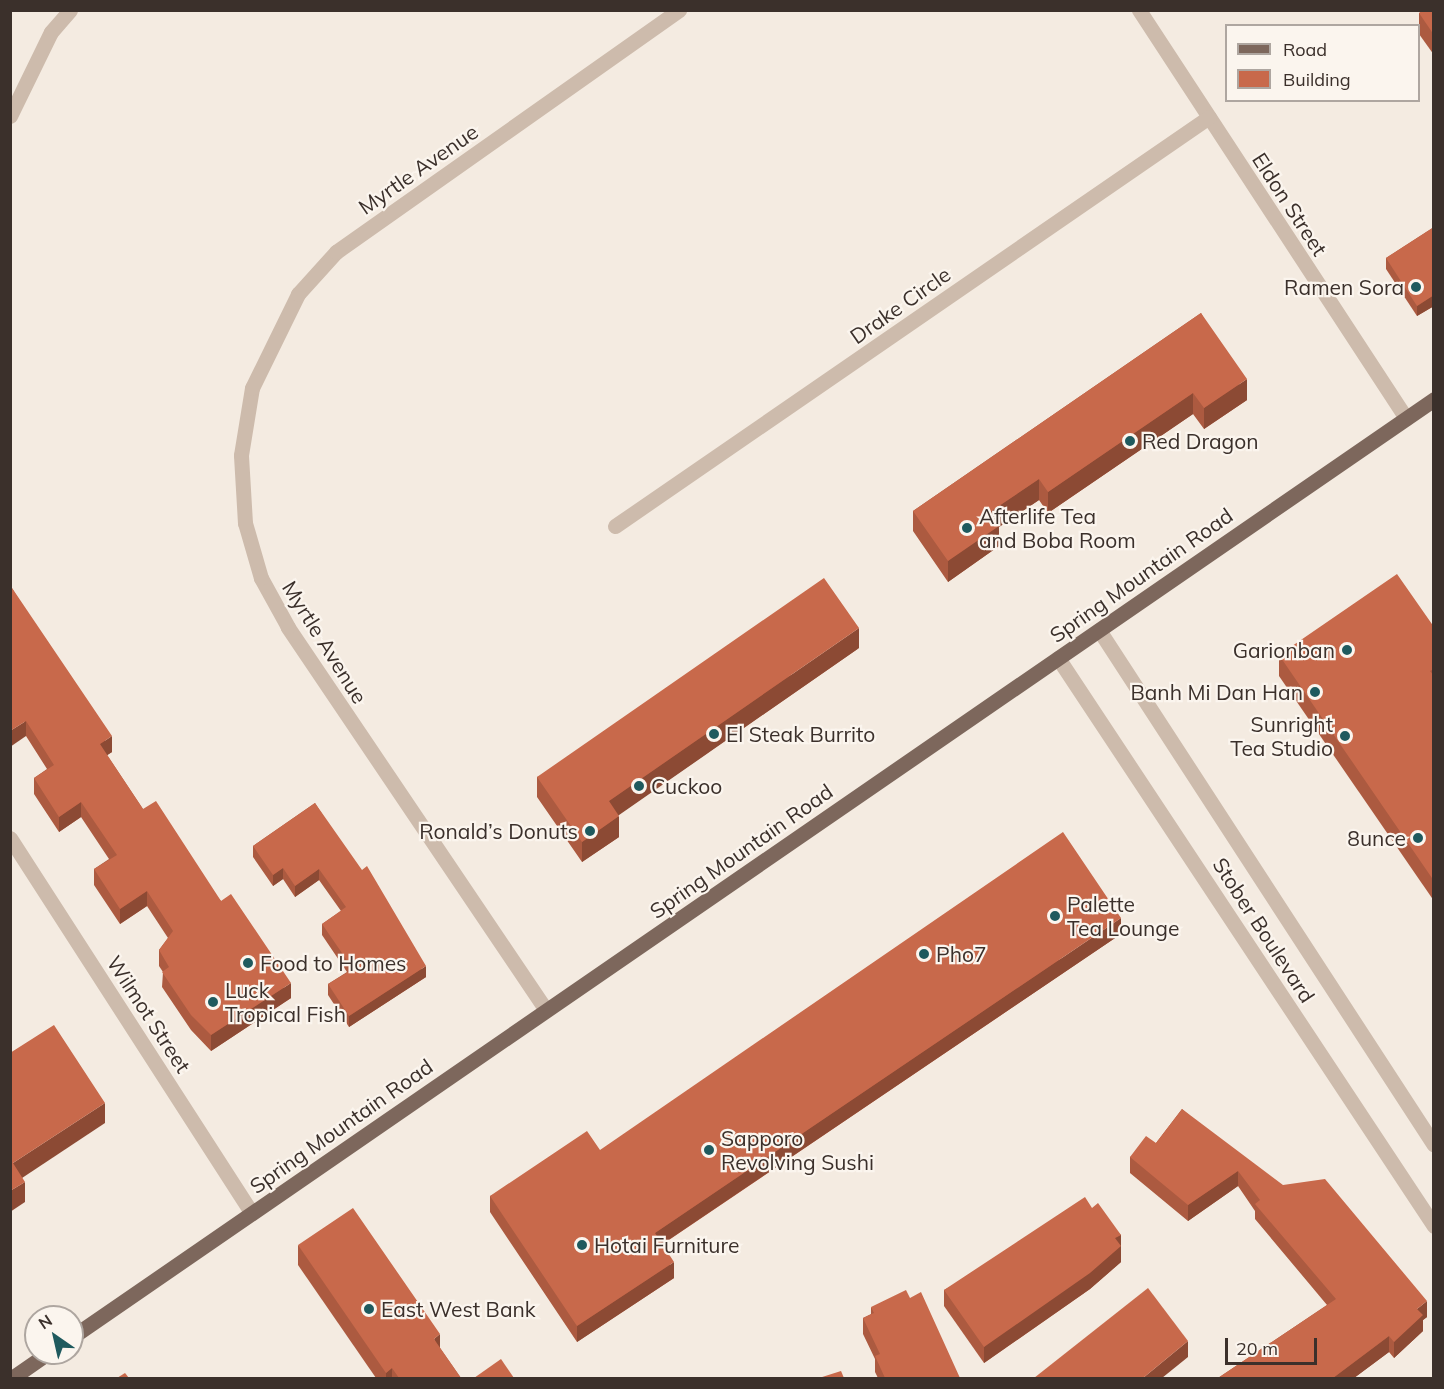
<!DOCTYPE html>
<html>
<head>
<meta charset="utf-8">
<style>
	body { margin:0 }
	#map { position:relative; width:1444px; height:1389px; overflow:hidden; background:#f4ebe1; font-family:Mulish,sans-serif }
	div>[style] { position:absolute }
	.minor>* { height:15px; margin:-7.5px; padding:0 7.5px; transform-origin:7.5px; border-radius:7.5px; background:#cdbbac }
	.major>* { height:15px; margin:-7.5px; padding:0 7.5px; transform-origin:7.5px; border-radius:7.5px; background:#7d675c }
	.wall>* { inset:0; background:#ac5a40 }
	.shaded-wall>* { inset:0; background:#8c4a34 }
	.building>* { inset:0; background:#c8694b }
	.dots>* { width:16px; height:16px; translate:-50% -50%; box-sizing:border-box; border:3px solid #fbf5ee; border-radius:50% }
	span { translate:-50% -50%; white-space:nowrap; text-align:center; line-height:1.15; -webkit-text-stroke:4.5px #fbf5ee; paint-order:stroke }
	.street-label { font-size:21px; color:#3b302b }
	.poi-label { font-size:21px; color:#3b302b }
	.right { translate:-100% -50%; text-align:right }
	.left { translate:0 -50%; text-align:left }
	.frame { position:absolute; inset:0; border:12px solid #3b302b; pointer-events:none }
	.legend { position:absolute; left:1225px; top:24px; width:195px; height:78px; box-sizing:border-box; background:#fbf5ee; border:2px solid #aea6a0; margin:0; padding:8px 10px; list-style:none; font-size:18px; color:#3b302b }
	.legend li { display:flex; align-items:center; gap:12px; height:30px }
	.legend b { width:30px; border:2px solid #aea6a0 }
	.north { position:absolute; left:24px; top:1305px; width:60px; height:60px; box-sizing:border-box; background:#fbf5ee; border:2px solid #aea6a0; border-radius:50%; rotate:326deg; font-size:16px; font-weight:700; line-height:24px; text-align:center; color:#3b302b }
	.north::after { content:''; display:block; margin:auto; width:21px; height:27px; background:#1f5a5e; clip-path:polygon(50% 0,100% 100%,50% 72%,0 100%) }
	.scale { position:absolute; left:1225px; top:1338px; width:92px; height:27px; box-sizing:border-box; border:3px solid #3b302b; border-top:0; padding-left:8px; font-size:18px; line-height:21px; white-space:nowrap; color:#3b302b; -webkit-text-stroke:4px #fbf5ee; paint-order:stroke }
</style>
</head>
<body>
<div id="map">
	<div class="minor">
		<i style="left:1139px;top:10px;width:488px;rotate:56.8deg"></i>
		<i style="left:10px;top:116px;width:93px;rotate:-64deg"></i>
		<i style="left:51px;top:32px;width:29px;rotate:-49deg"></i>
		<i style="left:615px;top:526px;width:721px;rotate:-34.55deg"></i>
		<i style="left:1099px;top:630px;width:614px;rotate:56.96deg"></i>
		<i style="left:1058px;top:658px;width:681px;rotate:56.5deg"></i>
		<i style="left:10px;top:838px;width:446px;rotate:57.2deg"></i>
		<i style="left:546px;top:1010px;width:462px;rotate:-124deg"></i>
		<i style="left:288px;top:627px;width:56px;rotate:-118.9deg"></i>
		<i style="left:261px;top:578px;width:57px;rotate:-106.2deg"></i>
		<i style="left:245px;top:523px;width:68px;rotate:-93.4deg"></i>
		<i style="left:241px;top:455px;width:68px;rotate:-80.7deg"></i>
		<i style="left:252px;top:388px;width:105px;rotate:-63.9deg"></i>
		<i style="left:298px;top:294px;width:57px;rotate:-47.9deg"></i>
		<i style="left:336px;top:252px;width:420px;rotate:-35.2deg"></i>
	</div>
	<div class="major">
		<i style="left:72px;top:1337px;width:1654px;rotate:-34.55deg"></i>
		<i style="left:12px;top:1378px;width:44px;rotate:-34.8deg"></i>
	</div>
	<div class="wall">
		<i style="clip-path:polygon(1434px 10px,1434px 55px,1419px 34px,1419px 13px)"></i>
		<i style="clip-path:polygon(1434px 227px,1434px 306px,1417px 316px,1386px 269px,1386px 258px)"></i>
		<i style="clip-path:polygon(1201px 313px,1247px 400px,1204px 429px,1193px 414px,1048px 513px,1039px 500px,999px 527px,999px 546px,948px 582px,913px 531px,913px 511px)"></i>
		<i style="clip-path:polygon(10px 585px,112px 752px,107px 755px,143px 809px,221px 901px,291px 998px,211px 1051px,191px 1030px,162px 987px,163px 972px,159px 966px,159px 950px,168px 938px,147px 906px,120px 924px,94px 885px,94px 869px,109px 859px,81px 817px,59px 832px,34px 794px,34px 778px,47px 769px,26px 736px)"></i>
		<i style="clip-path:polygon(1434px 627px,1434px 901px,1279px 676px,1279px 655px)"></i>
		<i style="clip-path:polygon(859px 648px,618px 815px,619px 837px,582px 862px,537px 797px,537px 777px)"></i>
		<i style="clip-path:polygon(315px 803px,426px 977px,349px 1027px,328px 995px,328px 984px,347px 972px,322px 935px,322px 924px,341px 911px,319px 880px,295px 897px,283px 879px,273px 886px,253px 857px,253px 846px)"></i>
		<i style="clip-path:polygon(1121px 934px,663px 1244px,674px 1278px,577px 1342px,490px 1212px,490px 1196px)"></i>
		<i style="clip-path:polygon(1182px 1109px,1427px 1317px,1423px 1320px,1423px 1331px,1394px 1358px,1389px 1352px,1354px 1378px,1218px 1378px,1327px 1305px,1255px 1219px,1255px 1211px,1238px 1186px,1188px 1221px,1130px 1173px,1130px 1157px,1156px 1143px)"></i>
		<i style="clip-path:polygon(1092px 1208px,1121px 1235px,1121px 1262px,1090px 1289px,984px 1363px,944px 1306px,944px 1290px)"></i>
		<i style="clip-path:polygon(298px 1245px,440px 1348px,461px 1378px,376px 1378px,298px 1265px)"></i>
		<i style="clip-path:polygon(871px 1307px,960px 1378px,878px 1378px,875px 1372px,875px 1359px,863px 1334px,863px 1318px,871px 1314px)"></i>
	</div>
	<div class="shaded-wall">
		<i style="clip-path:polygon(1434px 295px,1434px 306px,1417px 316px,1417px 306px)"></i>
		<i style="clip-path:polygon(1247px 379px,1247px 400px,1204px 429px,1204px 408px)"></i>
		<i style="clip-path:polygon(1193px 393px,1193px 414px,1048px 513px,1048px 492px)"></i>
		<i style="clip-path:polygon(1039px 479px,1039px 500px,999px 527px,999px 546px,948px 582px,948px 561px,990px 512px)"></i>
		<i style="clip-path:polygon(859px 628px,859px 648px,609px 822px,609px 801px)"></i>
		<i style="clip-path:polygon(26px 721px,26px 736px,10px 747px,10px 731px)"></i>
		<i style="clip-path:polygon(112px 736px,112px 752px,100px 760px,100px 744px)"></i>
		<i style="clip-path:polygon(81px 802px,81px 817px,59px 832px,59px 817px)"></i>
		<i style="clip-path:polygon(619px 816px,619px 837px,582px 862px,582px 842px)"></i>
		<i style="clip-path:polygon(283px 868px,283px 879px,273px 886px,273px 875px)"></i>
		<i style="clip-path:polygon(319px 869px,319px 880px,295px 897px,295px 886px)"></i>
		<i style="clip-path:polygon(147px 891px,147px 906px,120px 924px,120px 909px)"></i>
		<i style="clip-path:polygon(1121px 918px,1121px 934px,655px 1249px,655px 1233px)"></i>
		<i style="clip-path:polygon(426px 966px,426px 977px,349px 1027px,349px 1016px)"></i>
		<i style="clip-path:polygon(291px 983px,291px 998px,211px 1051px,211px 1035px)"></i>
		<i style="clip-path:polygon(105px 1103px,105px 1123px,13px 1184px,13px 1163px)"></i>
		<i style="clip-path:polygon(1238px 1171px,1238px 1186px,1188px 1221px,1188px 1205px)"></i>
		<i style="clip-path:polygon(25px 1182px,25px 1202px,10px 1212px,10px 1191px)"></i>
		<i style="clip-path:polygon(1121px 1235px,1121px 1262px,1090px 1289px,984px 1363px,984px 1347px,1115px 1238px)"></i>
		<i style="clip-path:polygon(674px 1262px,674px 1278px,577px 1342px,577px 1326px)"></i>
		<i style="clip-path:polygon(1427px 1301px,1427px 1317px,1423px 1320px,1423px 1331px,1394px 1358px,1394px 1342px,1417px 1309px)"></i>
		<i style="clip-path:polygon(440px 1334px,440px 1354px,434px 1339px)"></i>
		<i style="clip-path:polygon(1389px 1336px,1389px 1352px,1354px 1378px,1333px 1378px)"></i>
		<i style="clip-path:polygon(1188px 1341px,1188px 1357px,1162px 1378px,1143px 1378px)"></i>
		<i style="clip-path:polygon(392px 1368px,392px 1378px,386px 1378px,386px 1373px)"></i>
	</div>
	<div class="building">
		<i style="clip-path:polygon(1423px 10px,1434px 10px,1434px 35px,1419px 13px)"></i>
		<i style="clip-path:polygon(1434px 227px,1434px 295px,1417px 306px,1386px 258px)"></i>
		<i style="clip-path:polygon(1201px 313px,1247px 379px,1204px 408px,1193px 393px,1048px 492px,1039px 479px,990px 512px,999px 526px,948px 561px,913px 511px)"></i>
		<i style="clip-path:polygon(1397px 574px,1434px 627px,1434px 669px,1430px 671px,1434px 676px,1434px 881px,1279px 655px)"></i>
		<i style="clip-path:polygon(824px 578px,859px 628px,609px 801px,619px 816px,582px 842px,537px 777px)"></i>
		<i style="clip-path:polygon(10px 585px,112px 736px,100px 744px,143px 809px,156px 801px,221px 901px,231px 894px,291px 983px,211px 1035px,191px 1015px,162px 972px,169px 967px,159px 950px,173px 931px,147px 891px,120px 909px,94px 869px,117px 855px,81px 802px,59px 817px,34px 778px,54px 765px,26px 721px,10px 731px)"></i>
		<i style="clip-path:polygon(315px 803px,362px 870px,367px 866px,426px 966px,349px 1016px,328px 984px,353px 969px,322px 924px,346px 907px,319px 869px,295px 886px,283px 868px,273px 875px,253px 846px)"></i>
		<i style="clip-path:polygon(1063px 832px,1121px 918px,655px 1233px,674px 1262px,577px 1326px,490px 1196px,587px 1131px,600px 1150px)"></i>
		<i style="clip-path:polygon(54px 1025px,105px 1103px,13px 1163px,25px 1182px,10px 1191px,10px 1053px)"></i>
		<i style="clip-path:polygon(1182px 1109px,1283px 1185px,1325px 1179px,1427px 1301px,1417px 1309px,1423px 1315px,1394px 1342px,1389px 1336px,1333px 1378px,1218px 1378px,1336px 1299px,1255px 1204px,1260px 1200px,1238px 1171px,1188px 1205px,1130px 1157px,1146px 1136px,1156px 1143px)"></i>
		<i style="clip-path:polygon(1085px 1197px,1092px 1208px,1098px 1203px,1121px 1235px,1115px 1238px,1121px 1246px,1090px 1273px,984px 1347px,944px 1290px)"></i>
		<i style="clip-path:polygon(353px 1208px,440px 1334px,434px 1339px,461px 1378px,399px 1378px,392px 1368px,386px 1373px,298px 1245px)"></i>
		<i style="clip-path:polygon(1148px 1288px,1188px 1341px,1143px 1378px,1034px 1378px)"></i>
		<i style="clip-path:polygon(906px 1290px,910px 1298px,921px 1292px,960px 1378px,885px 1378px,875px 1356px,880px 1354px,863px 1318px,874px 1313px,871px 1307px)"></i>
		<i style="clip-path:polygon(501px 1359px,514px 1378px,474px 1378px)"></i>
		<i style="clip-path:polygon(841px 1371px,844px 1378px,819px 1378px)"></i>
		<i style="clip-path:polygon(125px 1373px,129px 1378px,117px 1378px)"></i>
	</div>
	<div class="dots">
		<i style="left:1416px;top:287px;background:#1f5a5e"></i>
		<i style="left:1130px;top:441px;background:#1f5a5e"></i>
		<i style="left:967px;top:528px;background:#1f5a5e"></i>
		<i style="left:1347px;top:650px;background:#1f5a5e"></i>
		<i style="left:1315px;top:692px;background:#1f5a5e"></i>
		<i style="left:714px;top:734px;background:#1f5a5e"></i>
		<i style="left:1345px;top:736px;background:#1f5a5e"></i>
		<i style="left:639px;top:786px;background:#1f5a5e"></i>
		<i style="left:590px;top:831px;background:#1f5a5e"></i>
		<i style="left:1418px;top:838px;background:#1f5a5e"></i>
		<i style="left:1055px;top:916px;background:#1f5a5e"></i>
		<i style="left:924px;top:954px;background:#1f5a5e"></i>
		<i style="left:248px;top:963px;background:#1f5a5e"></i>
		<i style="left:213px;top:1002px;background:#1f5a5e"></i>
		<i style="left:709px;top:1150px;background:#1f5a5e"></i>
		<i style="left:582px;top:1245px;background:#1f5a5e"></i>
		<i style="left:369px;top:1309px;background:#1f5a5e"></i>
	</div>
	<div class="street-label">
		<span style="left:418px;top:169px;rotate:-35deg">Myrtle Avenue</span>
		<span style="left:1290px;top:204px;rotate:57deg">Eldon Street</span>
		<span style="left:900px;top:305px;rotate:-35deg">Drake Circle</span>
		<span style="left:1141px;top:575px;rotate:-35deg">Spring Mountain Road</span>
		<span style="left:325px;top:642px;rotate:58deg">Myrtle Avenue</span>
		<span style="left:741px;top:851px;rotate:-35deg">Spring Mountain Road</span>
		<span style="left:1264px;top:930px;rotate:57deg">Stober Boulevard</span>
		<span style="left:149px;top:1014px;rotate:57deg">Wilmot Street</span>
		<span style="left:341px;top:1126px;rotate:-35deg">Spring Mountain Road</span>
	</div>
	<div class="poi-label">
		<span class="right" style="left:1404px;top:287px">Ramen Sora</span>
		<span class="left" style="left:1142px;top:441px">Red Dragon</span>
		<span class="left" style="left:979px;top:528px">Afterlife Tea<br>and Boba Room</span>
		<span class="right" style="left:1335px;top:650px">Garionban</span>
		<span class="right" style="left:1303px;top:692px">Banh Mi Dan Han</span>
		<span class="right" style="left:1333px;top:736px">Sunright<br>Tea Studio</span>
		<span class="left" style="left:726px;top:734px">El Steak Burrito</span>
		<span class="left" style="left:651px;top:786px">Cuckoo</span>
		<span class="right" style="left:578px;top:831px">Ronald’s Donuts</span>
		<span class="right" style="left:1406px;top:838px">8unce</span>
		<span class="left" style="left:1067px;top:916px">Palette<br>Tea Lounge</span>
		<span class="left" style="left:936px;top:954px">Pho7</span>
		<span class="left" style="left:260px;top:963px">Food to Homes</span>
		<span class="left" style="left:225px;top:1002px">Luck<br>Tropical Fish</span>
		<span class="left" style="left:721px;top:1150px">Sapporo<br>Revolving Sushi</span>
		<span class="left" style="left:594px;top:1245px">Hotai Furniture</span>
		<span class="left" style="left:381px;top:1309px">East West Bank</span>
	</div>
	<div class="frame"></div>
	<ul class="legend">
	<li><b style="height:8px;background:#7d675c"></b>Road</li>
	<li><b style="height:16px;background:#c8694b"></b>Building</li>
	</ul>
	<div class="north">N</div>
	<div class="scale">20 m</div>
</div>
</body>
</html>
